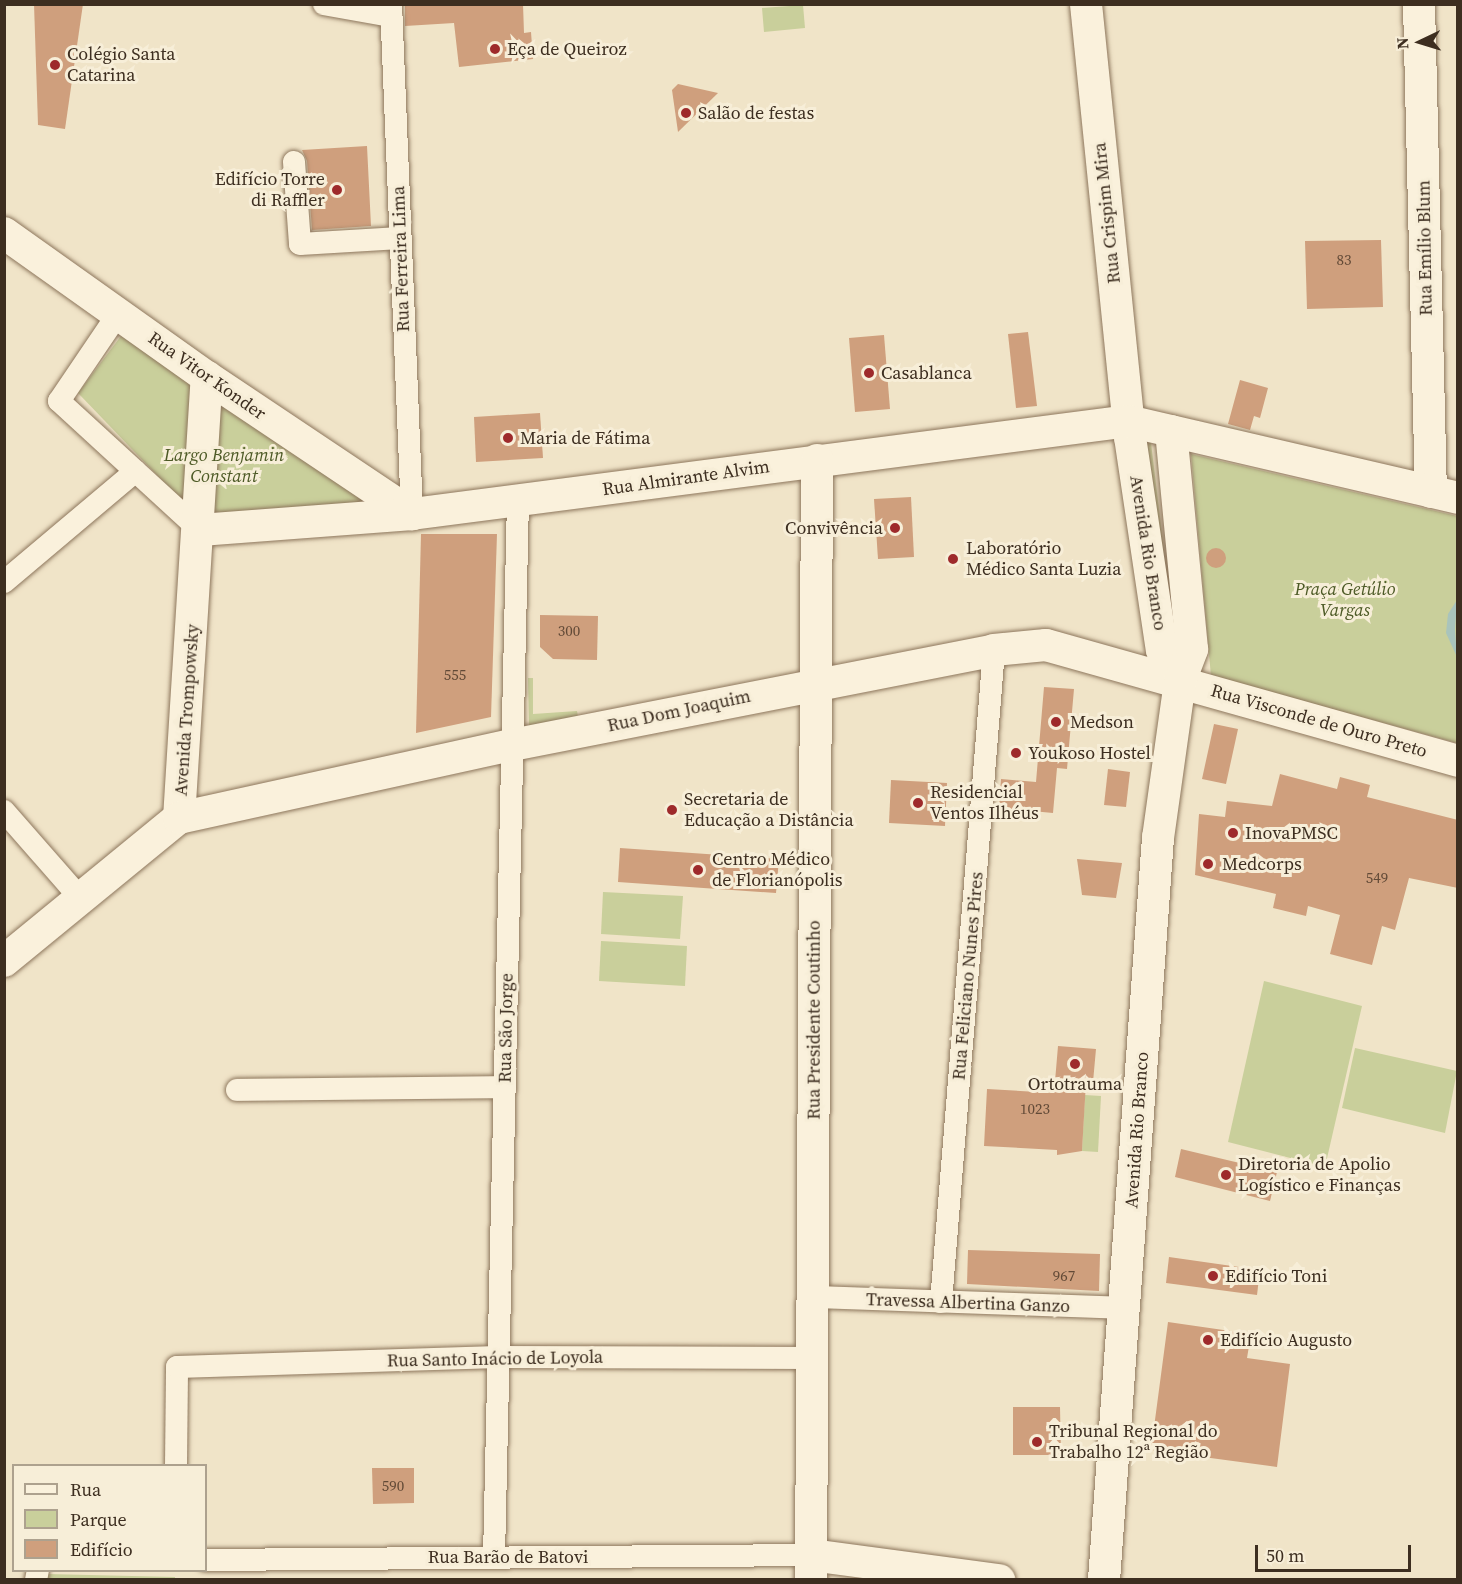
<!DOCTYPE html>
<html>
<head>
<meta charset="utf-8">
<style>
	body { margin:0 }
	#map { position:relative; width:1462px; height:1584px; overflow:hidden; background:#f0e4c8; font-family:"Source Serif 4",serif }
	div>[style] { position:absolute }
	.green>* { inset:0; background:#c9cf9b }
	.water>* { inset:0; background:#a9c4bc }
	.building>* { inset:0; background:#cf9f7d }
	.round { border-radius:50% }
	.roads { filter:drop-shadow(0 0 2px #8d765c) drop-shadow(0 0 2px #8d765c) }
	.street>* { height:22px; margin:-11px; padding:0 11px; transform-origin:11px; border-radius:11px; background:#faf1dc }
	.secondary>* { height:32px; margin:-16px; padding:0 16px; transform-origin:16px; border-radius:16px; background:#faf1dc }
	.dots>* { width:16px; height:16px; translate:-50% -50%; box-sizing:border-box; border:3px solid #f7eed8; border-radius:50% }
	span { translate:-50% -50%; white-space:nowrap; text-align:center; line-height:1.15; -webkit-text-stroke:6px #f7eed8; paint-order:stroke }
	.number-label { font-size:15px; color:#624a37 }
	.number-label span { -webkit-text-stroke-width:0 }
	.poi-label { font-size:18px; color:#3d2e20 }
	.left { translate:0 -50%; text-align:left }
	.right { translate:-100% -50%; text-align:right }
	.street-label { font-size:18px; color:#3d2e20 }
	.park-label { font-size:18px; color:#4d5a26; font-style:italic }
	.frame { position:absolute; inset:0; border:6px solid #3d2e20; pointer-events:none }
	.legend { position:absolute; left:12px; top:1464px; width:195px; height:108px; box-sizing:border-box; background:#f7eed8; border:2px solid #ada18e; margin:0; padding:8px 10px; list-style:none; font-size:18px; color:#3d2e20 }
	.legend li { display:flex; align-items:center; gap:12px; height:30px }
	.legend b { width:30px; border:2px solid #ada18e }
	.north { position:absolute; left:1390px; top:12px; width:60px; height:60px; -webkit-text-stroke:4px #f7eed8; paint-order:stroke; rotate:266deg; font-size:16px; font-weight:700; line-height:24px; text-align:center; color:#3d2e20 }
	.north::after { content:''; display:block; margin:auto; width:21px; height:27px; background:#3d2e20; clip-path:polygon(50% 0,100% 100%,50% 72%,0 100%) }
	.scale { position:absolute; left:1255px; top:1545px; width:156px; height:27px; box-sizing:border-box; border:3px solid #3d2e20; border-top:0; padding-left:8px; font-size:18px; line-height:21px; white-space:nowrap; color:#3d2e20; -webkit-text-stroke:4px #f7eed8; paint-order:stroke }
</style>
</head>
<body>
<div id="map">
	<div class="green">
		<i style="clip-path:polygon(803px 5px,805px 28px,764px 32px,762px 8px)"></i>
		<i style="clip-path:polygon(121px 336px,215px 398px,373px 503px,202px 522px,78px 393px)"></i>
		<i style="clip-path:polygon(1151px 443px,1170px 600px,1140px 444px)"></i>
		<i style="clip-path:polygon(1191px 454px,1457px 516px,1457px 743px,1211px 676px)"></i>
		<i style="clip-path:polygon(528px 678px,533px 678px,533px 714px,577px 711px,578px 717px,529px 726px)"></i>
		<i style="clip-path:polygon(603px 892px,683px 896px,680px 939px,601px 934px)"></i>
		<i style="clip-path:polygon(601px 941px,687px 946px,685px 986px,599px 981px)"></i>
		<i style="clip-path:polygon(1264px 981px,1362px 1006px,1325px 1167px,1228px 1142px)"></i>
		<i style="clip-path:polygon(1355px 1048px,1457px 1071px,1445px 1133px,1342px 1108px)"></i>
		<i style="clip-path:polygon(1085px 1095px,1101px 1096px,1098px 1152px,1082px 1151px)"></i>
		<i style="clip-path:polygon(46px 1574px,175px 1577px,175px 1580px,46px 1580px)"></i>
	</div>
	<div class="water">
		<i style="clip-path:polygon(1457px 600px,1455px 630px,1457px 657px,1446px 633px,1448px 614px)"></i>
	</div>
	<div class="building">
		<i style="clip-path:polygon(34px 4px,83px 4px,65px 129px,38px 125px)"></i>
		<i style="clip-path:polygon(405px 4px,523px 4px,524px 33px,531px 32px,533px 59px,459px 67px,454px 23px,405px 26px)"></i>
		<i style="clip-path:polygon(678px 84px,718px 93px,678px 132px,672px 90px)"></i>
		<i style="clip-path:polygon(367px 146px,371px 226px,312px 230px,307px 161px,302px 150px)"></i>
		<i style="clip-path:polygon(1381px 240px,1383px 307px,1307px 309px,1305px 241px)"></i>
		<i style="clip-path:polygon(1028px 332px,1037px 406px,1016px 408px,1008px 334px)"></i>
		<i style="clip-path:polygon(884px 335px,890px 409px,855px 412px,849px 338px)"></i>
		<i style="clip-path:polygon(1240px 380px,1268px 388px,1260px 418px,1254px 416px,1250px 430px,1228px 424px)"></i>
		<i style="clip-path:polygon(540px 413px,543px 458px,476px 462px,474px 417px)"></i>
		<i style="clip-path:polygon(911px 497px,914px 557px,878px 559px,874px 499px)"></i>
		<i style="clip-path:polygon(421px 534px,497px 534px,491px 717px,416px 733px)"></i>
		<i class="round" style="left:1206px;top:548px;width:20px;height:20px"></i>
		<i style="clip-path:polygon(540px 615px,598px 616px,597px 660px,553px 659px,540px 647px)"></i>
		<i style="clip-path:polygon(1044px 687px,1074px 689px,1067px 769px,1057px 768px,1053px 813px,999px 808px,1001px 779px,1036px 782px)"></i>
		<i style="clip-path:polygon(1214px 724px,1238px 729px,1226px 784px,1202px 779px)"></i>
		<i style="clip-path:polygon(1108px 769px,1130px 772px,1126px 807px,1104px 805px)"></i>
		<i style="clip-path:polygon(1280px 774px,1337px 789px,1340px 777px,1370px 785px,1367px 797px,1458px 820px,1458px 888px,1409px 878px,1395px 930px,1382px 926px,1372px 965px,1330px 954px,1340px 915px,1308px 906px,1306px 916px,1273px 908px,1276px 894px,1195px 875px,1199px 814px,1225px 817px,1227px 801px,1272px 806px)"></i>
		<i style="clip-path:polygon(891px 780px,947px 783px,945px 826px,889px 823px)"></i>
		<i style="clip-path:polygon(620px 848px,779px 859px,776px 893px,618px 882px)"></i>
		<i style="clip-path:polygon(1077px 859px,1122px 863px,1116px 898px,1082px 895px)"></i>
		<i style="clip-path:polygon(1058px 1046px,1096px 1049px,1093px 1082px,1086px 1082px,1082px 1151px,1057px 1155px,1057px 1150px,984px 1146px,987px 1089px,1054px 1093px)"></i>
		<i style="clip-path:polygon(1181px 1149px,1277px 1172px,1270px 1201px,1175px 1177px)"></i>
		<i style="clip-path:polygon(968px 1250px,1100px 1254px,1099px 1291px,967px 1284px)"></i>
		<i style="clip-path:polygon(1169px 1257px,1260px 1270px,1257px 1295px,1166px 1283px)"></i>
		<i style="clip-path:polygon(1168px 1322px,1251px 1334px,1247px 1358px,1290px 1364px,1277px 1467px,1151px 1450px)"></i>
		<i style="clip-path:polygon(1013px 1407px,1060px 1407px,1061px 1455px,1013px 1455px)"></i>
		<i style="clip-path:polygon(372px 1468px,414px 1468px,414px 1503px,373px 1504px)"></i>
	</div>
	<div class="roads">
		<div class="street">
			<i style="left:324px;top:4px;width:68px;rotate:10.2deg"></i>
			<i style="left:391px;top:4px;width:510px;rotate:87.64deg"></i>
			<i style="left:294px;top:162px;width:82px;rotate:85.8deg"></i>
			<i style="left:300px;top:244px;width:100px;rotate:-3.4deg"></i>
			<i style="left:118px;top:314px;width:105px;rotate:124.1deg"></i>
			<i style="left:59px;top:401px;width:191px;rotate:42.5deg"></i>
			<i style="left:4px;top:582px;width:172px;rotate:-40.1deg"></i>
			<i style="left:4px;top:811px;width:117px;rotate:48.8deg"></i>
			<i style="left:237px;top:1090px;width:267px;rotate:-0.6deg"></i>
			<i style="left:813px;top:1297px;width:311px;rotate:2deg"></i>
			<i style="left:941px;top:1302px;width:654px;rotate:-85.35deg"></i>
			<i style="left:176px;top:1466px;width:99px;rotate:-89.4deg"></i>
			<i style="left:177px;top:1367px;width:321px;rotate:-1.8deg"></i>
			<i style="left:498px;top:1357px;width:314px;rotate:0.2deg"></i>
			<i style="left:494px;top:1557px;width:1057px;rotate:-88.7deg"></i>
			<i style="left:206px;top:1560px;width:605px;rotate:-0.47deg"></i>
			<i style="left:36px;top:1580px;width:10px;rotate:-79deg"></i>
		</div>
		<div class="secondary">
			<i style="left:1086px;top:4px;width:435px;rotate:84.2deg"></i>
			<i style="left:1130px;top:437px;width:215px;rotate:81.5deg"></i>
			<i style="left:1162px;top:650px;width:36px;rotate:60deg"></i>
			<i style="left:1419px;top:4px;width:488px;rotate:88.6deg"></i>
			<i style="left:4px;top:233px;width:249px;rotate:35.4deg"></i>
			<i style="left:207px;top:377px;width:247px;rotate:33.8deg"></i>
			<i style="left:200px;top:530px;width:213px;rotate:-4.3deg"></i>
			<i style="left:412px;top:514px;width:722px;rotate:-7.4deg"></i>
			<i style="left:1128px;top:421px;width:339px;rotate:13.1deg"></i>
			<i style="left:179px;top:818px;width:442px;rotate:-86.4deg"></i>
			<i style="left:4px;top:961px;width:226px;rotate:-39.3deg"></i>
			<i style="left:179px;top:818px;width:341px;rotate:-12.4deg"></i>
			<i style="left:512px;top:745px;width:491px;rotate:-11.1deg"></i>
			<i style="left:994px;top:650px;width:52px;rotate:-5.5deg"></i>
			<i style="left:1046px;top:645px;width:428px;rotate:15.7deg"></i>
			<i style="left:811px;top:1555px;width:190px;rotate:7.6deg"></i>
			<i style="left:811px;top:1580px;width:1120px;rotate:-89.69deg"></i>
			<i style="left:1104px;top:1580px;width:744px;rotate:-85.84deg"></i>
			<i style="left:1158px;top:838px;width:159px;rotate:-82deg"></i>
			<i style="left:1180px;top:681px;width:34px;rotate:-69deg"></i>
			<i style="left:1192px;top:649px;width:219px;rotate:-95.5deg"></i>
		</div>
	</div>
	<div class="dots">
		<i style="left:495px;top:49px;background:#9e2a2b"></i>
		<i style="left:55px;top:65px;background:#9e2a2b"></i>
		<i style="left:686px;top:113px;background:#9e2a2b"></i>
		<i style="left:337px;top:190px;background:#9e2a2b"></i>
		<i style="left:869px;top:373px;background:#9e2a2b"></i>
		<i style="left:508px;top:438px;background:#9e2a2b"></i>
		<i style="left:895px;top:528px;background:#9e2a2b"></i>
		<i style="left:953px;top:559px;background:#9e2a2b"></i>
		<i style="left:1056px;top:722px;background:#9e2a2b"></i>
		<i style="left:1016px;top:753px;background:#9e2a2b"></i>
		<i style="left:918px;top:803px;background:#9e2a2b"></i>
		<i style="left:672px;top:810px;background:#9e2a2b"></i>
		<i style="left:1233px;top:833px;background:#9e2a2b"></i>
		<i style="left:1208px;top:864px;background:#9e2a2b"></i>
		<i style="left:698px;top:870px;background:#9e2a2b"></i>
		<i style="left:1075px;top:1064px;background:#9e2a2b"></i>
		<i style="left:1226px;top:1175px;background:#9e2a2b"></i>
		<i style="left:1213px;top:1276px;background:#9e2a2b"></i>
		<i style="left:1208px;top:1340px;background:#9e2a2b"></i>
		<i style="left:1037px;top:1442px;background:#9e2a2b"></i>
	</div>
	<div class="number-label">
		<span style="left:1344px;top:260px">83</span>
		<span style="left:569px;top:631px">300</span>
		<span style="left:455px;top:675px">555</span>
		<span style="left:1377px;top:878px">549</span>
		<span style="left:1035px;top:1109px">1023</span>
		<span style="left:1064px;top:1276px">967</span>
		<span style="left:393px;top:1486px">590</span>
	</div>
	<div class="poi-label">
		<span class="left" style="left:507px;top:49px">Eça de Queiroz</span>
		<span class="left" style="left:67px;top:65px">Colégio Santa<br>Catarina</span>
		<span class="left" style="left:698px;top:113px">Salão de festas</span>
		<span class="right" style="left:325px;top:190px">Edifício Torre<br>di Raffler</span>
		<span class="left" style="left:881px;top:373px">Casablanca</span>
		<span class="left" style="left:520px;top:438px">Maria de Fátima</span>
		<span class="right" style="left:883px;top:528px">Convivência</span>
		<span class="left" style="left:966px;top:559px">Laboratório<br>Médico Santa Luzia</span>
		<span class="left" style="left:1070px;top:722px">Medson</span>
		<span class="left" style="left:1028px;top:753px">Youkoso Hostel</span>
		<span class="left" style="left:930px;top:803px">Residencial<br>Ventos Ilhéus</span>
		<span class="left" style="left:684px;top:810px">Secretaria de<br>Educação a Distância</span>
		<span class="left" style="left:1245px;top:833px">InovaPMSC</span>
		<span class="left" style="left:712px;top:870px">Centro Médico<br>de Florianópolis</span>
		<span class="left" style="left:1222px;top:864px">Medcorps</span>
		<span style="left:1075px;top:1084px">Ortotrauma</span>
		<span class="left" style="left:1238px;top:1175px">Diretoria de Apolio<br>Logístico e Finanças</span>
		<span class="left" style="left:1225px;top:1276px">Edifício Toni</span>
		<span class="left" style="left:1220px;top:1340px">Edifício Augusto</span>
		<span class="left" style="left:1049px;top:1442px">Tribunal Regional do<br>Trabalho 12ª Região</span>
	</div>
	<div class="street-label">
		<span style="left:1107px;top:213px;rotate:-96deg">Rua Crispim Mira</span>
		<span style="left:1425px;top:248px;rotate:-91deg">Rua Emílio Blum</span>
		<span style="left:401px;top:259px;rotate:-92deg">Rua Ferreira Lima</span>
		<span style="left:207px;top:376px;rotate:35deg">Rua Vitor Konder</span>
		<span style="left:686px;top:478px;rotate:-8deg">Rua Almirante Alvim</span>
		<span style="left:1148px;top:553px;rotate:81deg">Avenida Rio Branco</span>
		<span style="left:187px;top:710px;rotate:-86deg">Avenida Trompowsky</span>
		<span style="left:679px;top:711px;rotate:-12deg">Rua Dom Joaquim</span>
		<span style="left:1319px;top:721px;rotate:16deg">Rua Visconde de Ouro Preto</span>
		<span style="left:968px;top:976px;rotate:-85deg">Rua Feliciano Nunes Pires</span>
		<span style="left:814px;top:1020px;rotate:-90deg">Rua Presidente Coutinho</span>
		<span style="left:506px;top:1028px;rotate:-89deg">Rua São Jorge</span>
		<span style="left:1137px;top:1130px;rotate:-86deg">Avenida Rio Branco</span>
		<span style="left:968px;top:1303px;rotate:2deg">Travessa Albertina Ganzo</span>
		<span style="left:495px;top:1359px;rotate:-1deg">Rua Santo Inácio de Loyola</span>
		<span style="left:508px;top:1557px">Rua Barão de Batovi</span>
	</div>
	<div class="park-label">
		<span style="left:224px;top:466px">Largo Benjamin<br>Constant</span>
		<span style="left:1345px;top:600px">Praça Getúlio<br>Vargas</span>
	</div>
	<div class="frame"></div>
	<ul class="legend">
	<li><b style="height:8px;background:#faf1dc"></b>Rua</li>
	<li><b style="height:16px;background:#c9cf9b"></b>Parque</li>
	<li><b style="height:16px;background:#cf9f7d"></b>Edifício</li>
	</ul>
	<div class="north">N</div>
	<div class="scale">50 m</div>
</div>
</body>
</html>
